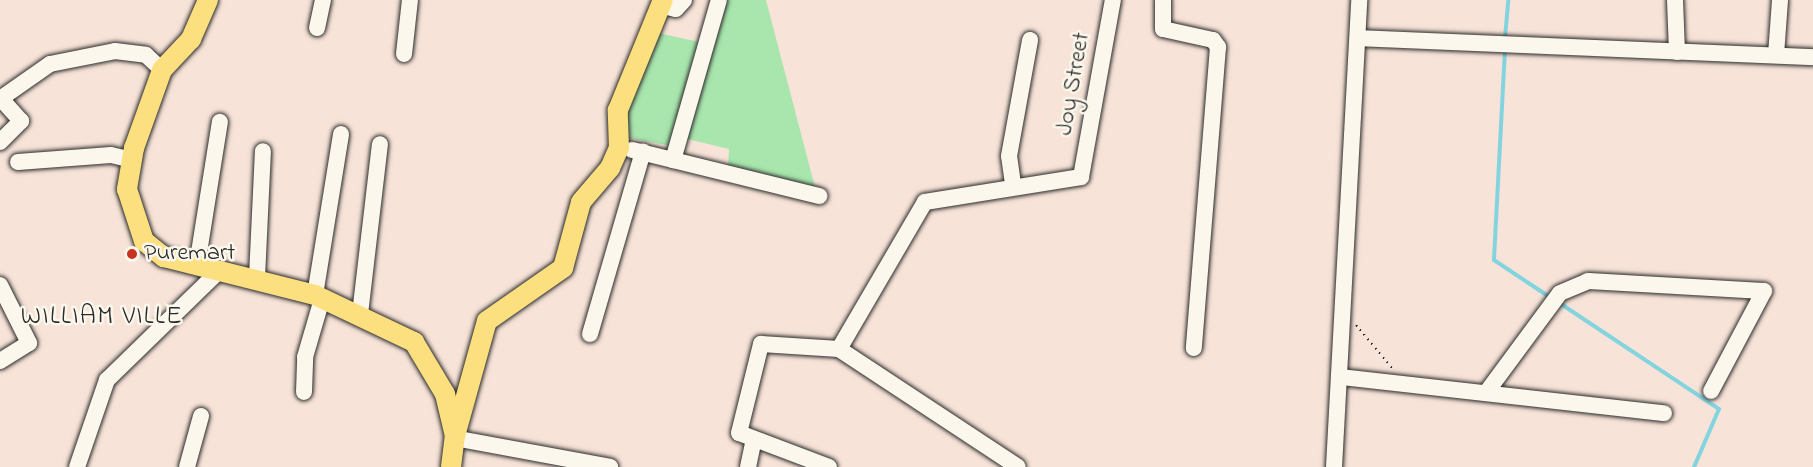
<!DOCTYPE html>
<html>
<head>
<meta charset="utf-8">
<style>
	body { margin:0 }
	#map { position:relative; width:1813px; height:467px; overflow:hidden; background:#f7e3d8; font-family:"Indie Flower",sans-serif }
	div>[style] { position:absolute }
	.green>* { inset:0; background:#a8e6ad }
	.stream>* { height:4px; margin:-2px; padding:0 2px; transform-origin:2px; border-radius:2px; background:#84d4e0 }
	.path>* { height:2px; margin-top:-1px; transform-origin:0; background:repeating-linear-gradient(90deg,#2b2b2b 0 1.5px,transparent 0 6px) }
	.roads { filter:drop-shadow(0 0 2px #2b2b2b) drop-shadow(0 0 2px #2b2b2b) }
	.minor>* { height:16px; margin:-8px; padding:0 8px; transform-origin:8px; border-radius:8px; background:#fbf7ec }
	.major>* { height:20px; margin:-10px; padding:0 10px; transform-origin:10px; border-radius:10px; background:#fce080 }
	.dots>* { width:16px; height:16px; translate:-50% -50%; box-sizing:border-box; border:3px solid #fbf7ec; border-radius:50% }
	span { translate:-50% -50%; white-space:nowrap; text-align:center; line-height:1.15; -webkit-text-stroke:5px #fbf7ec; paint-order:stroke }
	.street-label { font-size:24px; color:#2b2b2b }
	.poi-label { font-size:24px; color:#2b2b2b }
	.left { translate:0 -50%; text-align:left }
	.neighbourhood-label { font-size:26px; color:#2b2b2b; letter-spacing:1.5px }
</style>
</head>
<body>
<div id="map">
	<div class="green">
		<i style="clip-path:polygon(725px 0,766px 0,816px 191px,728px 169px,729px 149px,683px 138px)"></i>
		<i style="clip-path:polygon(654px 32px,699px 42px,672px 146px,629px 138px,627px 112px)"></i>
	</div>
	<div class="stream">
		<i style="left:1505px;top:38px;width:38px;rotate:-85deg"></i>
		<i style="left:1505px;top:49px;width:211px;rotate:93deg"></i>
		<i style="left:1494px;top:260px;width:69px;rotate:33.7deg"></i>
		<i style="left:1558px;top:302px;width:193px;rotate:33.6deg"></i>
		<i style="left:1719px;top:409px;width:63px;rotate:113.3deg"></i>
	</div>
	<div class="path">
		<i style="left:1356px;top:325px;width:56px;rotate:50.1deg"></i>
	</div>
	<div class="roads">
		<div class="minor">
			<i style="left:1163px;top:0;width:29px;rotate:90deg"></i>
			<i style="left:1163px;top:29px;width:51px;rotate:12.4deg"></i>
			<i style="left:1213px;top:40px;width:9px;rotate:54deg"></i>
			<i style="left:1218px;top:47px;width:302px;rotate:94.6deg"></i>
			<i style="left:1675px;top:0;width:52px;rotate:87.8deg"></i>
			<i style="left:660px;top:5px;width:16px;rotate:14deg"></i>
			<i style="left:676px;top:9px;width:12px;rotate:-48deg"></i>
			<i style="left:317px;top:28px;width:29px;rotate:-78deg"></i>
			<i style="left:1358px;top:38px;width:455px;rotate:2.4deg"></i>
			<i style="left:404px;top:54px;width:54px;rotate:-83.7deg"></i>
			<i style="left:1776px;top:55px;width:55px;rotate:-85.8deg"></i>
			<i style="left:0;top:99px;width:61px;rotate:-35deg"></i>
			<i style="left:50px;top:64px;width:66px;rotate:-11.3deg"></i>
			<i style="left:115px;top:51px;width:31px;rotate:7deg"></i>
			<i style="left:146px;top:55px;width:22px;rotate:43deg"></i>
			<i style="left:0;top:142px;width:30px;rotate:-45deg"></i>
			<i style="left:21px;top:121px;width:30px;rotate:-132deg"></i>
			<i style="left:632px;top:150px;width:193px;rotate:13.8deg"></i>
			<i style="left:673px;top:160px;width:166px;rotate:-74deg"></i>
			<i style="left:18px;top:162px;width:93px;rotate:-4.3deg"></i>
			<i style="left:111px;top:155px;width:22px;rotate:13deg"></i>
			<i style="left:1013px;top:184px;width:28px;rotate:-98deg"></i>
			<i style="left:1009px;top:156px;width:118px;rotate:-79.7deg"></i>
			<i style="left:197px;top:265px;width:145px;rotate:-80.9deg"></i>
			<i style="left:257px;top:277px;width:126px;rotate:-87.3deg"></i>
			<i style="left:0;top:285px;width:65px;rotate:63.4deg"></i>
			<i style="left:29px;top:343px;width:34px;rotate:148deg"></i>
			<i style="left:315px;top:295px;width:163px;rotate:-80.8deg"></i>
			<i style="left:360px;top:314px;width:171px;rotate:-83.3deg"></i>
			<i style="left:590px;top:334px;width:190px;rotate:-73.8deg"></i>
			<i style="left:839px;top:349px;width:170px;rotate:-59.7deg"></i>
			<i style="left:925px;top:202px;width:158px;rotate:-9.1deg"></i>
			<i style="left:1081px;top:177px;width:180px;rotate:-79.8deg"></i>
			<i style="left:1341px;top:377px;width:325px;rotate:6.4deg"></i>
			<i style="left:304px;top:392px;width:35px;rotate:-88deg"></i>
			<i style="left:305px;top:357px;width:60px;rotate:-73.7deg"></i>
			<i style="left:1486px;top:393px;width:124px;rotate:-53.5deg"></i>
			<i style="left:1560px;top:293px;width:30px;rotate:-23deg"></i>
			<i style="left:1588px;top:281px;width:176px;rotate:3.3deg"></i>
			<i style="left:1764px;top:291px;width:113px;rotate:117.9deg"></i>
			<i style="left:454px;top:438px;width:159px;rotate:10.5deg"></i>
			<i style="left:77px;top:467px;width:92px;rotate:-71deg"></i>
			<i style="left:107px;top:380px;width:158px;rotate:-44.2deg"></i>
			<i style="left:187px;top:467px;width:53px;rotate:-74.6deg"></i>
			<i style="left:748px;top:467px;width:25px;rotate:-78deg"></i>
			<i style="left:829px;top:467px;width:96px;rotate:-159.3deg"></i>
			<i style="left:739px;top:433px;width:92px;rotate:-76.1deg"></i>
			<i style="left:761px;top:344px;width:78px;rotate:3.7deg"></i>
			<i style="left:839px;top:349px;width:214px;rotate:33.4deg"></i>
			<i style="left:1334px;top:467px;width:468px;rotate:-86.9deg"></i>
		</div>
		<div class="major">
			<i style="left:208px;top:0;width:43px;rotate:113.6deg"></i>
			<i style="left:191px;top:39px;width:42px;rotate:133.1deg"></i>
			<i style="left:162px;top:70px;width:83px;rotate:109.7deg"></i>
			<i style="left:134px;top:148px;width:42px;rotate:99.7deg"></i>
			<i style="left:127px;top:189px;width:55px;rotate:71.9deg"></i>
			<i style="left:144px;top:241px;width:26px;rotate:39deg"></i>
			<i style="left:164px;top:257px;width:156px;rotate:14.1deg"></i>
			<i style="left:315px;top:295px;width:110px;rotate:25.4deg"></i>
			<i style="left:414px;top:342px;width:61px;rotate:59.2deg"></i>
			<i style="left:445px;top:394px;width:43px;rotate:76.6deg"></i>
			<i style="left:451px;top:467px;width:31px;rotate:-83deg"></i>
			<i style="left:455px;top:436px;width:119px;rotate:-74.5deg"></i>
			<i style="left:487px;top:321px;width:93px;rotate:-34.9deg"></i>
			<i style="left:563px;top:268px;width:68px;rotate:-74.7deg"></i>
			<i style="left:581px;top:202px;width:45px;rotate:-49.5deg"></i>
			<i style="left:610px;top:168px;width:22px;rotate:-66deg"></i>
			<i style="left:619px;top:148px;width:38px;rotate:-92deg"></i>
			<i style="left:618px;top:110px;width:119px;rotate:-67.8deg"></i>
		</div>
	</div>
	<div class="dots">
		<i style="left:132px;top:254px;background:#c8321e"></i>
	</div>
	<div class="street-label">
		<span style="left:1074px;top:84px;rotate:-80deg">Joy Street</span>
	</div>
	<div class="poi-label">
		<span class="left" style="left:144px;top:254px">Puremart</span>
	</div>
	<div class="neighbourhood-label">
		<span style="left:102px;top:318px">WILLIAM VILLE</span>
	</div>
</div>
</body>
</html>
